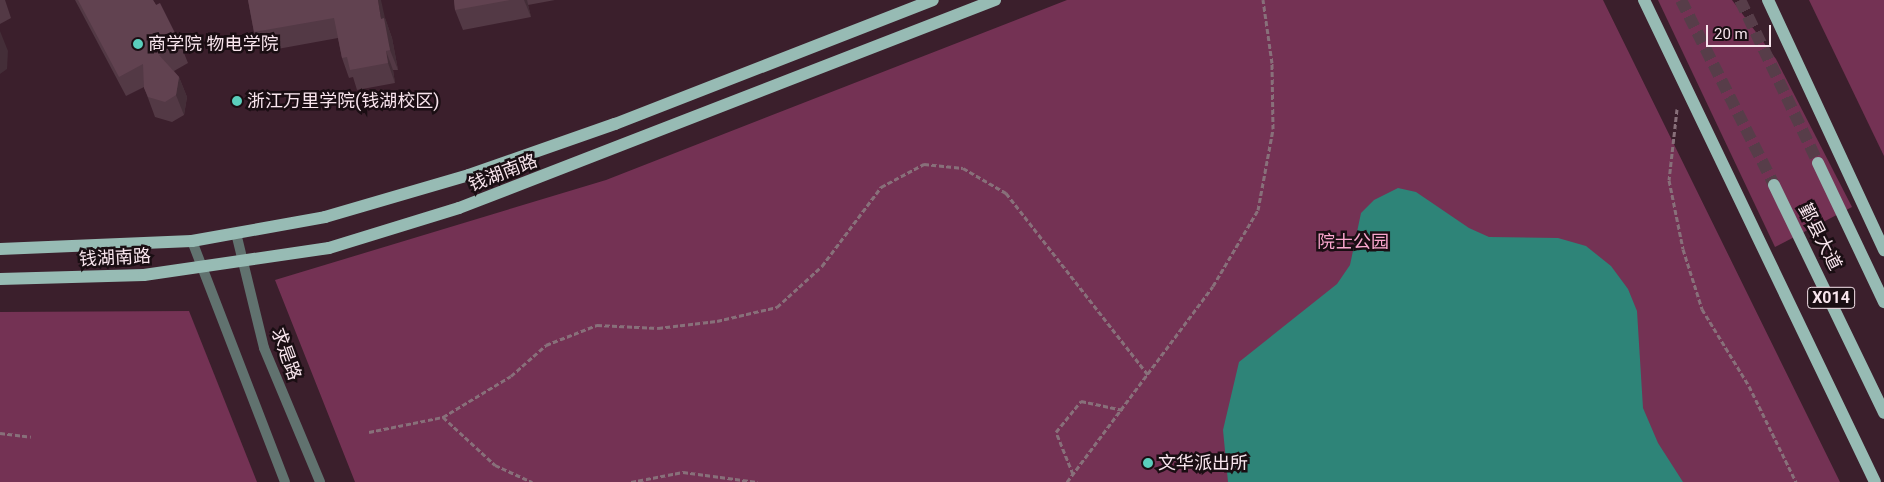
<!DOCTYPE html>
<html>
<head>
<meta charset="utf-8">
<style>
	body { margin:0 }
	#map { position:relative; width:1884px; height:482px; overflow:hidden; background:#3b1f2c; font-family:Roboto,"Noto Sans SC",sans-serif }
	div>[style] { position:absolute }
	.green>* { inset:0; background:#743254 }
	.water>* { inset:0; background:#2e8478 }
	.primary-tunnel>* { height:12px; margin-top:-6px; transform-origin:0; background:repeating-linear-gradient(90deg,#573d49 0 12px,transparent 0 18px) }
	.path>* { height:3px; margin-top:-1.5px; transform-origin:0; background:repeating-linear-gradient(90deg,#88707a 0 5px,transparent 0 7.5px) }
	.tertiary>* { height:10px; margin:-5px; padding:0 5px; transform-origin:5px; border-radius:5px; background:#61726f }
	.primary>* { height:12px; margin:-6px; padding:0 6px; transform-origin:6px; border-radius:6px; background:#97bbb4 }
	.wall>* { inset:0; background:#533945 }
	.shaded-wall>* { inset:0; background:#442e38 }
	.building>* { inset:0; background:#614250 }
	.dots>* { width:14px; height:14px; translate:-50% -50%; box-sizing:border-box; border:2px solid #1a0e13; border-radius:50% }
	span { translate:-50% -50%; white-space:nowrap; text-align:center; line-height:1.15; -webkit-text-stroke:5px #1a0e13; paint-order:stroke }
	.shield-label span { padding:1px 4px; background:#1a0e13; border:1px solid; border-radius:4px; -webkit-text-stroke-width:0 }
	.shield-label { font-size:16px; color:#f8e5ed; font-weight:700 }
	.poi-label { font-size:18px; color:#f8e5ed }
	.left { translate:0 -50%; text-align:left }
	.street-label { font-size:18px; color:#f8e5ed }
	.park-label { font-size:18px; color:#faa7ce }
	.scale { position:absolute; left:1706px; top:25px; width:65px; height:22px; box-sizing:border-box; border:2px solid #f8e5ed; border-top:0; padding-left:6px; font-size:15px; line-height:18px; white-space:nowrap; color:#f8e5ed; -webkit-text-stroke:4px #1a0e13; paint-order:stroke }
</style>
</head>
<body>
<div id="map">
	<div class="green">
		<i style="clip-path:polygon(1067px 0,1603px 0,1840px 482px,355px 482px,275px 280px,606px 180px)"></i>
		<i style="clip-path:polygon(1658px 0,1732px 0,1776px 59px,1852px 207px,1775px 247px)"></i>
		<i style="clip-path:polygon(1809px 0,1884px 0,1884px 156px)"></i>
		<i style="clip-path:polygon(189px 311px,257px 482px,0 482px,0 312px)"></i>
	</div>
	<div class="water">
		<i style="clip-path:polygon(1398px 188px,1416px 192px,1469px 228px,1489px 237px,1558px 238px,1586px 246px,1611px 266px,1628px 289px,1637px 311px,1643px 408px,1658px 443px,1683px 482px,1228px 482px,1223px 430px,1239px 362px,1337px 284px,1350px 265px,1361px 213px,1374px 200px)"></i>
	</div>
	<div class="primary-tunnel">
		<i style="left:1681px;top:0;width:207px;rotate:63.3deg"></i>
		<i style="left:1740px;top:0;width:181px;rotate:64.4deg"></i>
	</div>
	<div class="path">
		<i style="left:1677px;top:109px;width:71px;rotate:96.4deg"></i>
		<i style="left:1669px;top:180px;width:70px;rotate:78.5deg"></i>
		<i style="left:1683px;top:249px;width:63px;rotate:72.4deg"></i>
		<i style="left:1702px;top:309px;width:90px;rotate:58.6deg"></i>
		<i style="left:1749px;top:386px;width:107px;rotate:63.9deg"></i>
		<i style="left:443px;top:417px;width:79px;rotate:-31.1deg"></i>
		<i style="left:511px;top:376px;width:47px;rotate:-41.5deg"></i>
		<i style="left:546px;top:345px;width:55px;rotate:-21.4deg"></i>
		<i style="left:597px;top:325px;width:61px;rotate:2.8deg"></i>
		<i style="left:658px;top:328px;width:59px;rotate:-6.8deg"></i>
		<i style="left:717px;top:321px;width:62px;rotate:-13.1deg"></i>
		<i style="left:777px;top:307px;width:61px;rotate:-42.3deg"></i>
		<i style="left:822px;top:266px;width:99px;rotate:-53.2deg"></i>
		<i style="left:881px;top:187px;width:49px;rotate:-28.1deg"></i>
		<i style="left:924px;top:164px;width:39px;rotate:6deg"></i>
		<i style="left:963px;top:168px;width:50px;rotate:30.2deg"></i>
		<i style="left:1006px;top:193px;width:231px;rotate:52deg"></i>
		<i style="left:369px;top:432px;width:76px;rotate:-11.5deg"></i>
		<i style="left:443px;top:417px;width:71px;rotate:42.7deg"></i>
		<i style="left:495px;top:465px;width:41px;rotate:24.7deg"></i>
		<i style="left:0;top:433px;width:31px;rotate:7deg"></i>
		<i style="left:1073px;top:474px;width:45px;rotate:-112deg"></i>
		<i style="left:1056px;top:432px;width:40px;rotate:-51deg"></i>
		<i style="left:1081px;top:401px;width:43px;rotate:12.1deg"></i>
		<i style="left:631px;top:482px;width:53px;rotate:-10.9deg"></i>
		<i style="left:683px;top:472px;width:75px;rotate:7.7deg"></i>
		<i style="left:1067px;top:482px;width:244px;rotate:-53.3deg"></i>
		<i style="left:1213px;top:286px;width:88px;rotate:-59.4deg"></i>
		<i style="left:1258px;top:210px;width:82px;rotate:-79.5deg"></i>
		<i style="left:1273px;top:129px;width:66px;rotate:-90.9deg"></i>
		<i style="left:1272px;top:63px;width:64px;rotate:-98.1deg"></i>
	</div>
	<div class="tertiary">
		<i style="left:236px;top:233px;width:118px;rotate:76.3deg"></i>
		<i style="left:264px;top:348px;width:145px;rotate:67.3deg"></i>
		<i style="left:192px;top:241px;width:258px;rotate:68.9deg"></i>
	</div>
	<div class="primary">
		<i style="left:1644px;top:0;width:534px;rotate:64.39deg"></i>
		<i style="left:1768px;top:0;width:276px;rotate:65.1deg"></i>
		<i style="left:1818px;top:163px;width:154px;rotate:64.6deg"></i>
		<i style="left:1774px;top:185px;width:253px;rotate:64.2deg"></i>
		<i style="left:0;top:249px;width:192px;rotate:-2.4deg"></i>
		<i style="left:192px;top:241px;width:135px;rotate:-10.2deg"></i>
		<i style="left:325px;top:217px;width:150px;rotate:-16.3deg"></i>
		<i style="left:469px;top:175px;width:155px;rotate:-19.3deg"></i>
		<i style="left:615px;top:124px;width:341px;rotate:-21.3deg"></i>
		<i style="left:0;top:279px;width:144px;rotate:-1.6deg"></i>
		<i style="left:144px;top:275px;width:187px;rotate:-8.3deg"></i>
		<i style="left:329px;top:248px;width:136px;rotate:-17.1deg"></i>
		<i style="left:459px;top:208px;width:575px;rotate:-21.21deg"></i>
	</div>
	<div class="wall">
		<i style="clip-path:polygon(0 0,5px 0,11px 18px,0 24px)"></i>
		<i style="clip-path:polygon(75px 0,153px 0,180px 43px,188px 63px,174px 71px,179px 77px,187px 97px,184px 115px,172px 122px,155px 117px,144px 87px,126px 96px)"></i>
		<i style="clip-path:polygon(248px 0,385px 18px,392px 38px,398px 70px,393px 70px,395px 83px,357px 90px,353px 77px,349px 78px,342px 58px,338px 38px,261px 52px,254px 32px)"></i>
		<i style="clip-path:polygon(454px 0,555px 0,528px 5px,531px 17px,463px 30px,455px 10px)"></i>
	</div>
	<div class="shaded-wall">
		<i style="clip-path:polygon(378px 0,381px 0,385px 18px,392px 38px,398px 70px,390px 50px,381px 19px)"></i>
		<i style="clip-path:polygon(524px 0,527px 0,531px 17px)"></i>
		<i style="clip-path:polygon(0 31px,8px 51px,7px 69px,0 74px)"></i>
		<i style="clip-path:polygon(386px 51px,393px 70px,395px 83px,388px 63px)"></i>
		<i style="clip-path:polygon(179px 77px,187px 97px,184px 115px,176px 95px)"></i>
	</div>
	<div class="building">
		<i style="clip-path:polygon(78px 0,153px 0,156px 5px,160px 3px,180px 43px,159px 55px,179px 77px,176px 95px,165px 102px,148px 97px,144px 88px,143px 64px,119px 77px)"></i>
		<i style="clip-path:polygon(248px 0,378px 0,381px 19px,384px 18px,390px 50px,386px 51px,388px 63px,350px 70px,347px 57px,342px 58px,334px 18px,254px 32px)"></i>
		<i style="clip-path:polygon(454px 0,510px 0,455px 10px)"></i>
	</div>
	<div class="dots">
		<i style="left:138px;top:44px;background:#5acebc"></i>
		<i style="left:237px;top:101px;background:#5acebc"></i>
		<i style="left:1148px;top:463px;background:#5acebc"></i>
	</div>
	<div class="shield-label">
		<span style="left:1831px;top:298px">X014</span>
	</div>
	<div class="poi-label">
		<span class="left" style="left:148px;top:44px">商学院 物电学院</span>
		<span class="left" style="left:247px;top:101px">浙江万里学院(钱湖校区)</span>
		<span class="left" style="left:1158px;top:463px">文华派出所</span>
	</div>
	<div class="street-label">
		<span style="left:503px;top:173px;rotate:-21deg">钱湖南路</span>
		<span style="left:1820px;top:237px;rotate:63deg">鄞县大道</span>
		<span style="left:115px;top:258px;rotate:-3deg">钱湖南路</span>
		<span style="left:286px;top:354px;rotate:70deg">求是路</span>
	</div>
	<div class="park-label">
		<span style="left:1353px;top:242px">院士公园</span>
	</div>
	<div class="scale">20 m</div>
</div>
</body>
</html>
